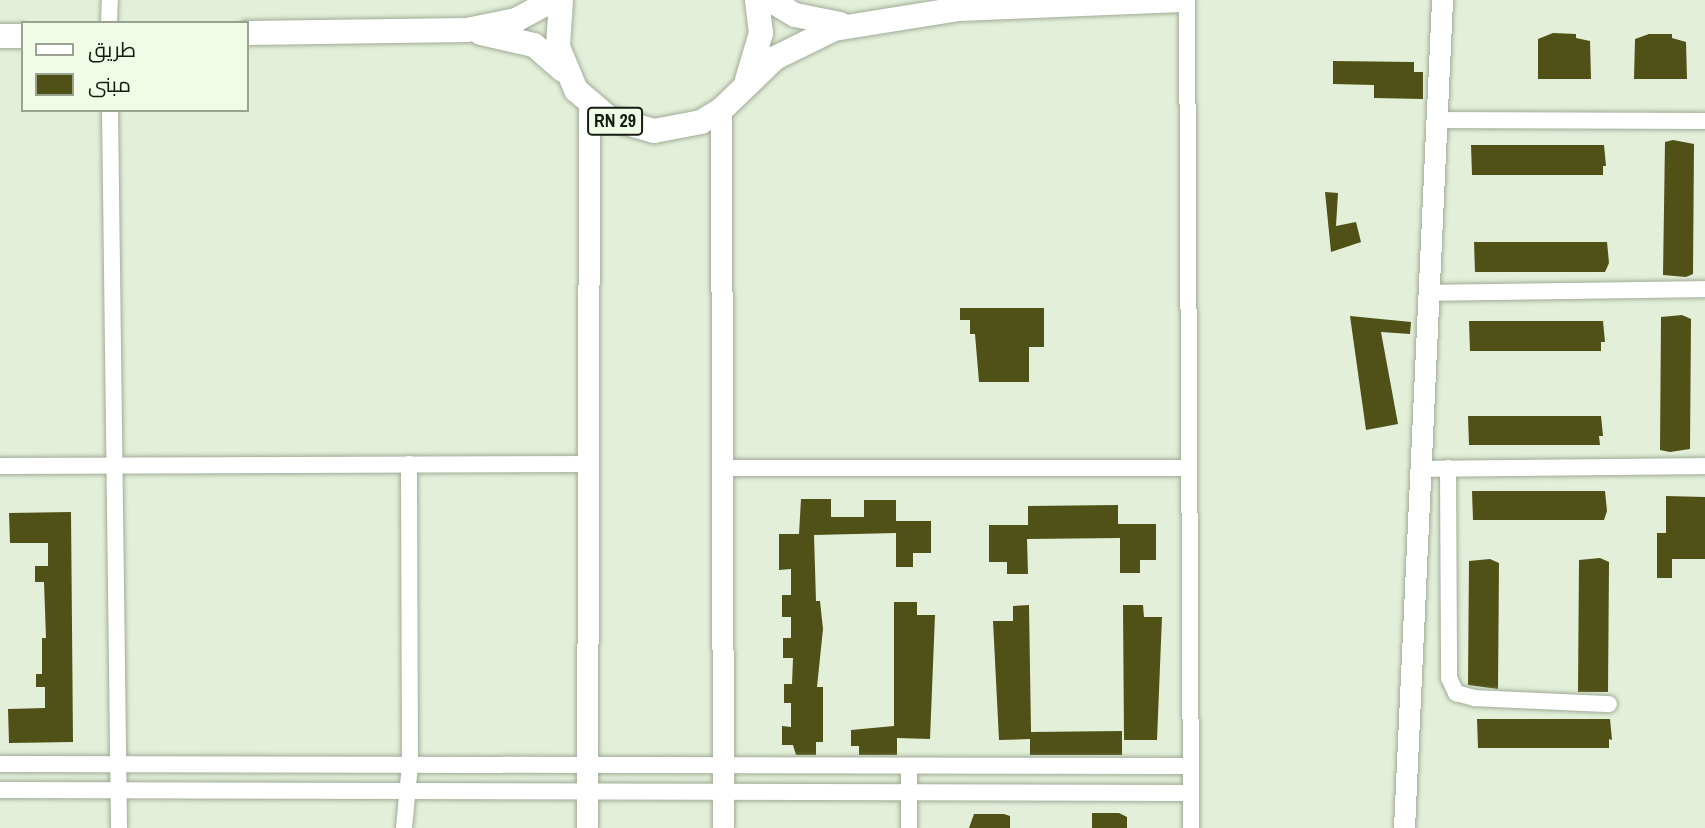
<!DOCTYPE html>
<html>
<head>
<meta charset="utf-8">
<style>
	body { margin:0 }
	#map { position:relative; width:1705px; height:828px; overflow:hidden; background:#e3efd9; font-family:"Archivo Narrow",Cairo,sans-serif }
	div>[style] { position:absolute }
	.building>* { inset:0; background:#4f5116 }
	.roads { filter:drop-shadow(0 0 2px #a0ab96) drop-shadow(0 0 2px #a0ab96) }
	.street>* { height:16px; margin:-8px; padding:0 8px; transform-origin:8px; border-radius:8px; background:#fff }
	.secondary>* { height:21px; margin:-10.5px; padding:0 10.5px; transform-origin:10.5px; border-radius:10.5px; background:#fff }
	.primary>* { height:24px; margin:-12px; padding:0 12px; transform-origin:12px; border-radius:12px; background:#fff }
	span { translate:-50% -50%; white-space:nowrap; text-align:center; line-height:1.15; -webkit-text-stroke:7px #f1fce6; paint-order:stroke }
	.shield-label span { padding:2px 5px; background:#f1fce6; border:2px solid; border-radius:5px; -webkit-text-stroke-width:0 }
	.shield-label { font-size:18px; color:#171b13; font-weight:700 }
	.legend { position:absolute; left:21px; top:21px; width:228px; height:91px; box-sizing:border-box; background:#f1fce6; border:2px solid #9aa292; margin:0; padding:9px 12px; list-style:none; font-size:21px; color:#171b13 }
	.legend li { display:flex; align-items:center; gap:14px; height:35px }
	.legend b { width:35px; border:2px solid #9aa292 }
</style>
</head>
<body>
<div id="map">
	<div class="building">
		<i style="clip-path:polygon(1553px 33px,1576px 34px,1576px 38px,1590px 41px,1591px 79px,1538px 79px,1538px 39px)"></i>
		<i style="clip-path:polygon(1649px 34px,1672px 34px,1672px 38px,1686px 42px,1687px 79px,1634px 79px,1635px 39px)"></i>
		<i style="clip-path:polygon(1333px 61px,1414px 62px,1414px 72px,1423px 72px,1423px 99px,1374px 98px,1374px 85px,1333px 84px)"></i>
		<i style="clip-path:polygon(1673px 140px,1694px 144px,1693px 274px,1686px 277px,1663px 275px,1665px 142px)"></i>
		<i style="clip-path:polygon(1471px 145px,1604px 145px,1606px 166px,1603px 166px,1603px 175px,1472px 175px)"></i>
		<i style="clip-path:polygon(1325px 192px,1338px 193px,1336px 226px,1356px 222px,1361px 242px,1331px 252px)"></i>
		<i style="clip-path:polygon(1474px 242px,1607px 242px,1609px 263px,1605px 272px,1475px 272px)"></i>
		<i style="clip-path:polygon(960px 308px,1044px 308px,1044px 347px,1029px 347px,1029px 382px,979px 382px,975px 334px,970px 334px,970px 320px,960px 320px)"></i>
		<i style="clip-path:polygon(1682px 315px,1691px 319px,1690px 449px,1670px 452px,1660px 450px,1661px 317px)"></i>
		<i style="clip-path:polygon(1350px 316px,1411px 322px,1410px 334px,1381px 332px,1398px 424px,1366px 430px)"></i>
		<i style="clip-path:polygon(1469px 321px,1603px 321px,1605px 342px,1601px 342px,1601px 351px,1470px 351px)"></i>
		<i style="clip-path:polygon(1468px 416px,1601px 416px,1603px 436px,1599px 436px,1600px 445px,1469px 445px)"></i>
		<i style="clip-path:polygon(1472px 491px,1605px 491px,1607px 511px,1604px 520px,1473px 520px)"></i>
		<i style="clip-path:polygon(1666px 496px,1705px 497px,1705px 559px,1672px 559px,1672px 578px,1657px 578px,1657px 533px,1666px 533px)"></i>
		<i style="clip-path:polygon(801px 499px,831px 499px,831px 517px,864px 517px,864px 500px,896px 500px,896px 521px,931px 521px,931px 553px,913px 553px,913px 567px,896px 567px,896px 533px,814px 535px,816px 601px,820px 601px,823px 629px,817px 687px,823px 687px,823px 742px,816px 742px,816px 755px,796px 755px,793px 745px,782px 745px,782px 726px,791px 727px,791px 703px,784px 703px,784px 684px,792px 684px,793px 658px,783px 658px,783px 638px,791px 638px,791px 617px,782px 617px,782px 595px,791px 595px,791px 569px,779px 570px,779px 534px,799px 534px)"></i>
		<i style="clip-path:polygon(1118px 505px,1118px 524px,1156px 524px,1156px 560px,1140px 560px,1140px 573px,1120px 573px,1120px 538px,1027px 539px,1028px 574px,1007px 574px,1007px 562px,989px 562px,989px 525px,1028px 525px,1028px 506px)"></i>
		<i style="clip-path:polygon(71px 512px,73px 742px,9px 743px,8px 709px,45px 708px,45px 687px,36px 687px,36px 674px,42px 674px,42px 638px,46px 638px,44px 582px,35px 582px,35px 566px,48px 566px,48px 543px,10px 543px,9px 513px)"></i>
		<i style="clip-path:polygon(1600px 558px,1609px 562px,1608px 692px,1578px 692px,1579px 560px)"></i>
		<i style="clip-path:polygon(1490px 559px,1499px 563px,1498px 689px,1468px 685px,1469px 561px)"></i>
		<i style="clip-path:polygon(894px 602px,917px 602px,917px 615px,935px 615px,930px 739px,897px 738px,897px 755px,859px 755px,859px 746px,851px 746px,851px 730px,894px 726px)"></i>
		<i style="clip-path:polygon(1029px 605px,1031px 732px,1122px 731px,1122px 755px,1030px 755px,1030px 739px,999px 740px,993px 621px,1013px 621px,1013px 606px)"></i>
		<i style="clip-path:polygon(1123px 605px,1143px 605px,1144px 617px,1162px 617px,1157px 740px,1124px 740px)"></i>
		<i style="clip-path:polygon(1477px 719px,1610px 719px,1612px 740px,1609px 739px,1609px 748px,1478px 748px)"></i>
		<i style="clip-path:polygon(1092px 813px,1119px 813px,1127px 817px,1127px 828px,1092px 828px)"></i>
		<i style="clip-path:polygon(974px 814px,1004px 814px,1010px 816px,1010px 828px,969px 828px)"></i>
	</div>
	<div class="roads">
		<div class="street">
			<i style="left:1187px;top:0;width:828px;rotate:89.72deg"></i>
			<i style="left:109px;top:23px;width:23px;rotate:-88deg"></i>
			<i style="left:110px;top:110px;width:718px;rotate:89.28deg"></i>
			<i style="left:1438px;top:120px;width:267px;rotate:0.2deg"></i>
			<i style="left:1428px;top:293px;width:277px;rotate:-0.8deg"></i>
			<i style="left:0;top:466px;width:587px;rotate:-0.2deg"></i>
			<i style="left:722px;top:468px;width:467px"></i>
			<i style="left:1448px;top:468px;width:210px;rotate:89.7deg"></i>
			<i style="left:1449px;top:678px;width:17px;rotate:65deg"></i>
			<i style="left:1456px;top:693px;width:20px;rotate:15deg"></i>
			<i style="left:1475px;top:698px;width:134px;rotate:2.6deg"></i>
			<i style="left:1421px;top:469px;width:284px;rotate:-0.6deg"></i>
			<i style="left:0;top:764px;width:1191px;rotate:0.1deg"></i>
			<i style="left:0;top:790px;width:1191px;rotate:0.14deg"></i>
			<i style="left:404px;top:828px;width:63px;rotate:-84.6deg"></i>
			<i style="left:410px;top:765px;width:301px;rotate:-90.2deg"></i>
			<i style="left:909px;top:828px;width:62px;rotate:-90deg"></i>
		</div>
		<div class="secondary">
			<i style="left:721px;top:110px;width:718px;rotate:89.84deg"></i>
			<i style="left:587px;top:828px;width:724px;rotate:-89.84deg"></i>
			<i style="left:1404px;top:828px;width:829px;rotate:-87.37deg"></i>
		</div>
		<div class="primary">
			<i style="left:561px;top:0;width:47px;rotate:93.7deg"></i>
			<i style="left:558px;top:47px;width:47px;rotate:67.3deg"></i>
			<i style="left:576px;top:90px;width:43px;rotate:40.3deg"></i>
			<i style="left:609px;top:118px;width:47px;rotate:16.1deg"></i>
			<i style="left:654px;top:131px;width:48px;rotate:-10.8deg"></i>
			<i style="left:701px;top:122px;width:23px;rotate:-31deg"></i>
			<i style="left:721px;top:110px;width:75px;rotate:-43.9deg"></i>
			<i style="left:775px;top:58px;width:66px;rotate:-26.2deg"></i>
			<i style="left:834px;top:29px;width:127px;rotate:-9.1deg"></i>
			<i style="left:959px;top:9px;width:223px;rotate:-2.3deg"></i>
			<i style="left:770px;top:0;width:29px;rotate:31deg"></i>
			<i style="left:795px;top:15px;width:46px;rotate:11.3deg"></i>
			<i style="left:247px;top:33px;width:220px;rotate:-0.8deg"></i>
			<i style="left:467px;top:30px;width:50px;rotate:-11.5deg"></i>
			<i style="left:516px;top:20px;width:42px;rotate:-28.4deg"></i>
			<i style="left:481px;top:33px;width:54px;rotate:12.8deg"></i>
			<i style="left:534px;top:45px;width:38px;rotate:41deg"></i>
			<i style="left:0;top:36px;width:23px"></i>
			<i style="left:747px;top:80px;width:49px;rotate:-73.4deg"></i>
			<i style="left:761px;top:33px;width:33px;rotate:-97deg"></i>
		</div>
	</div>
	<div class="shield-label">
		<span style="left:615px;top:121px">RN 29</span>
	</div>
	<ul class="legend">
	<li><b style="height:9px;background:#fff"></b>طريق</li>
	<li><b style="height:19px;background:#4f5116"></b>مبنى</li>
	</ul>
</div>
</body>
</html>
